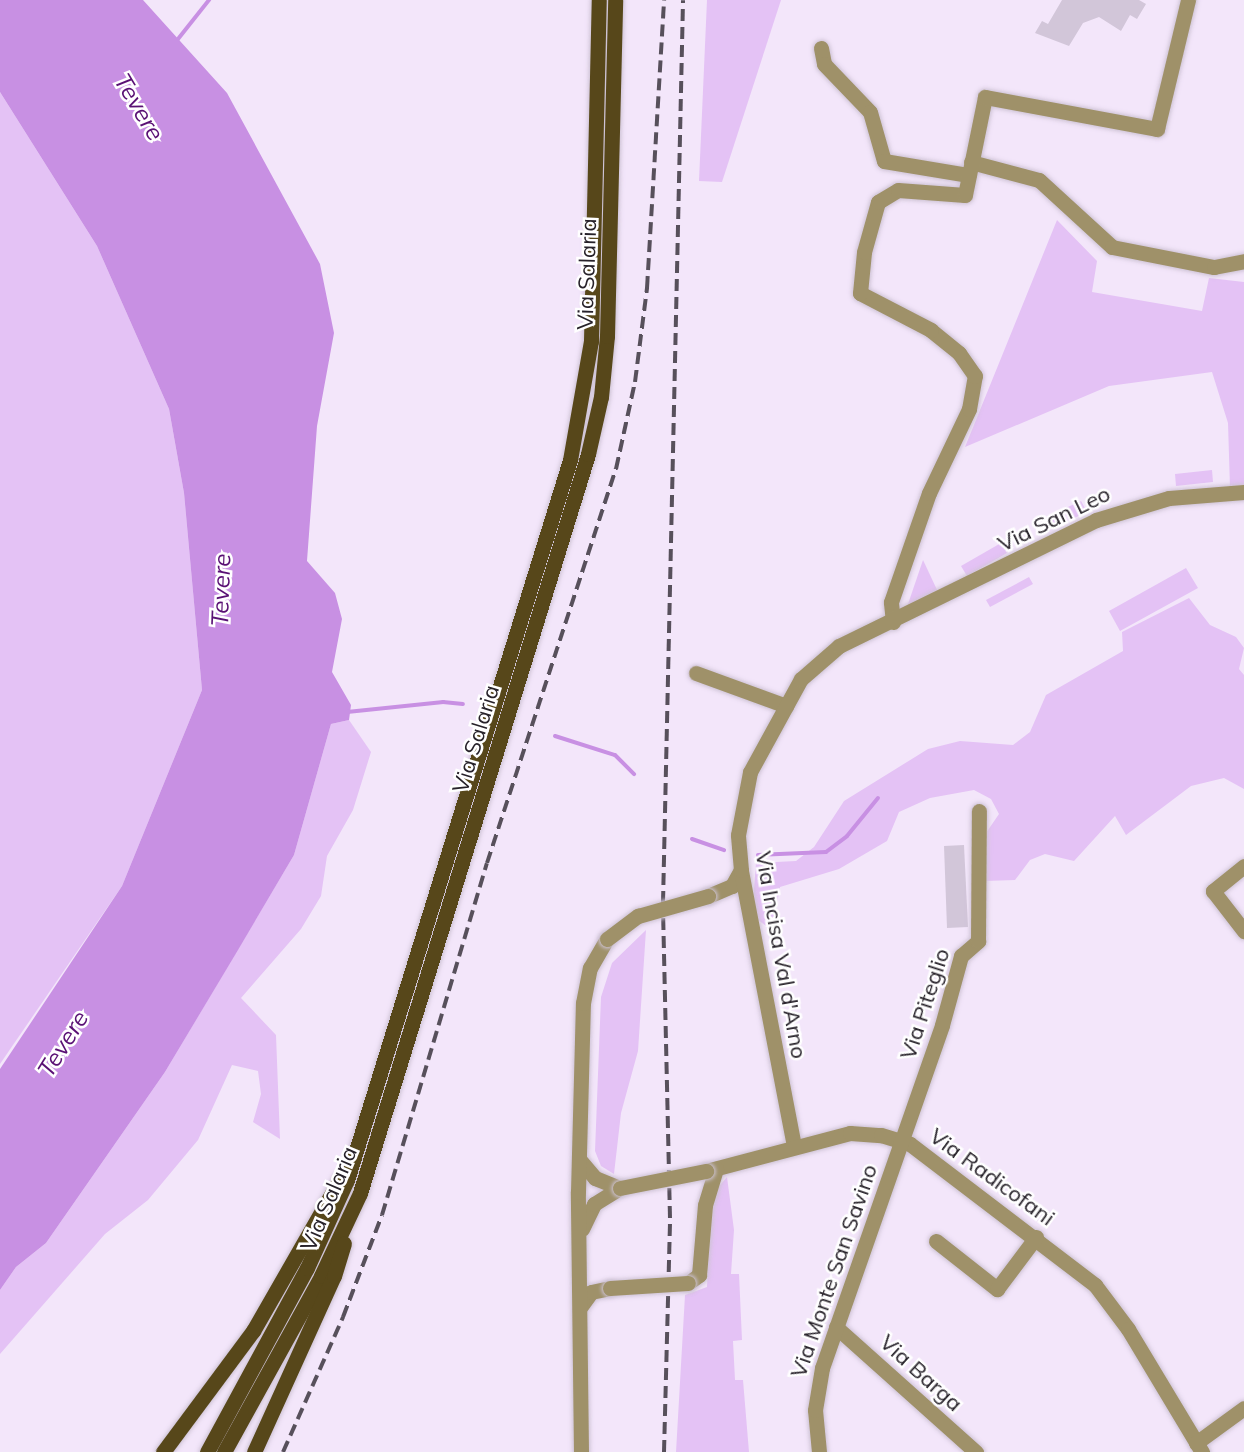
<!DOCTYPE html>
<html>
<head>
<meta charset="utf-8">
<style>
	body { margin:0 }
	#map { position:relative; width:1244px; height:1452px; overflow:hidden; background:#f3e6fa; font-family:Mulish,sans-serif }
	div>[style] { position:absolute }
	.green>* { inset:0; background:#e4c2f5 }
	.water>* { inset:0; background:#c890e3 }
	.stream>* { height:4px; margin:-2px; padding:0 2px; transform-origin:2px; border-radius:2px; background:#c890e3 }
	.building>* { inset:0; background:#d2c6d9 }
	.roads { filter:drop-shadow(0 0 2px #cec3d5) drop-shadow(0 0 2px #cec3d5) }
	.minor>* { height:15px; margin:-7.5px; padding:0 7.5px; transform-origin:7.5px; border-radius:7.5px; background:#9f9169 }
	.major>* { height:15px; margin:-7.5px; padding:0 7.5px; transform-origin:7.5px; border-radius:7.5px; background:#57471a }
	.rail>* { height:4px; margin-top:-2px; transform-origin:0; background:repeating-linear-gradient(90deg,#57505b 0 12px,transparent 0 18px) }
	.bridges { filter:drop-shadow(0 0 2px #cec3d5) drop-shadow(0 0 2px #cec3d5) }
	.minor-bridge>* { height:15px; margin:-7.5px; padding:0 7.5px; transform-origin:7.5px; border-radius:7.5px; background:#9f9169 }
	span { translate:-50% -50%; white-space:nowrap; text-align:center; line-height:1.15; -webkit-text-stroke:5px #fff; paint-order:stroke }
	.street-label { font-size:22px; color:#27222a }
	.water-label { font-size:24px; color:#591074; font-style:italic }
</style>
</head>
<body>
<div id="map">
	<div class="green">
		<i style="clip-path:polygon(707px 0,781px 0,722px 182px,699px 181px)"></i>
		<i style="clip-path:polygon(0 92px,97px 246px,169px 409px,184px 493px,202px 690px,122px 886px,0 1064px)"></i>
		<i style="clip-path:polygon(1057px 220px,1097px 261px,1092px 292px,1202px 311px,1209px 278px,1244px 282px,1244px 487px,1230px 488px,1228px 423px,1212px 372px,1109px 386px,965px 447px)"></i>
		<i style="clip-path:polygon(1212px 470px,1213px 482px,1176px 486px,1175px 474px)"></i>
		<i style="clip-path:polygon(1081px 501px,1087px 512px,1053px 528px,1048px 516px)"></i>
		<i style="clip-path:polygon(1001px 543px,1007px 553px,967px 576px,961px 566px)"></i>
		<i style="clip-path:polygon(923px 560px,938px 592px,907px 607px)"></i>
		<i style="clip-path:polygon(1186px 568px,1198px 588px,1120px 631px,1109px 611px)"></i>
		<i style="clip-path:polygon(1029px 577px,1033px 584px,990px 607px,986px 600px)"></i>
		<i style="clip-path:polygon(1189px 598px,1210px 625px,1236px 637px,1244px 648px,1239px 669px,1244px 675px,1244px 789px,1224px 778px,1191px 786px,1126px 835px,1115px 816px,1074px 861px,1045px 854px,1030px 860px,1015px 880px,984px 881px,986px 833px,999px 814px,991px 799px,974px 790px,930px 798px,899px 812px,887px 841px,839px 869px,780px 887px,774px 920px,766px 926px,752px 915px,756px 863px,796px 861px,814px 847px,844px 801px,928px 749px,960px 741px,1013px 745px,1030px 732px,1046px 695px,1123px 651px,1122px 632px)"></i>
		<i style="clip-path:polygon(349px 720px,371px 752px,353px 810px,327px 856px,321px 896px,301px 929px,241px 998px,276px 1035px,280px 1139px,253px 1122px,261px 1094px,258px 1071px,232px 1065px,198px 1140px,148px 1200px,105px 1234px,0 1354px,0 1290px,16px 1267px,46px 1243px,165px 1072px,294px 855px,331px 724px)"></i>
		<i style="clip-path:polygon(646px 930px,638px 1051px,621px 1113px,614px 1174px,601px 1166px,595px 1151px,601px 997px,612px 963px)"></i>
		<i style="clip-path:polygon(727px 1177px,734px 1230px,731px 1274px,739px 1274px,742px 1340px,733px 1341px,735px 1380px,743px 1380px,749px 1452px,676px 1452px,685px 1295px,707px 1287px,710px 1216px,715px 1191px)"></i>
	</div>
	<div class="water">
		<i style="clip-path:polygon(0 0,143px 0,227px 93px,320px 264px,334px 333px,317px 426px,307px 561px,335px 593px,342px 619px,332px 672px,351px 705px,349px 720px,331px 724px,294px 855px,238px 950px,165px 1072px,46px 1243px,16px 1267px,0 1290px,0 1069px,122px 886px,202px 690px,184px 493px,169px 409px,97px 246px,0 92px)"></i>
	</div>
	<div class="stream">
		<i style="left:178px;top:39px;width:50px;rotate:-51.5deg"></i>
		<i style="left:347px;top:712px;width:97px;rotate:-5.9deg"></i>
		<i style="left:443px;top:702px;width:20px;rotate:6deg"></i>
		<i style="left:555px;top:736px;width:63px;rotate:17.6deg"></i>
		<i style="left:615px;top:755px;width:27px;rotate:45deg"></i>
		<i style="left:692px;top:839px;width:34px;rotate:19deg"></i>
		<i style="left:758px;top:855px;width:68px;rotate:-2.5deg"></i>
		<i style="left:826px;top:852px;width:26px;rotate:-37deg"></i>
		<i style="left:847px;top:836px;width:49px;rotate:-50.8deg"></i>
	</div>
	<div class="building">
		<i style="clip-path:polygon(1062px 0,1139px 0,1146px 4px,1137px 19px,1130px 15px,1121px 31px,1099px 17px,1083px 23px,1069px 46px,1035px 33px,1042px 21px,1048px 24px)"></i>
		<i style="clip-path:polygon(964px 845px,968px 927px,947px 928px,944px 846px)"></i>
	</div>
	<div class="roads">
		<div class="minor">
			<i style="left:821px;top:48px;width:16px;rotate:79deg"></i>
			<i style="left:824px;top:64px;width:66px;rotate:46.2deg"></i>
			<i style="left:870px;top:112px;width:51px;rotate:74.1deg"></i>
			<i style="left:884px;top:161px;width:86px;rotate:9.4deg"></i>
			<i style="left:971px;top:162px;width:70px;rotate:14.8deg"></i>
			<i style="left:1039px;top:180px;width:99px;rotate:42.5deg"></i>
			<i style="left:1112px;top:247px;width:104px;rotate:11.1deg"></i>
			<i style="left:1214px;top:267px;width:31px;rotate:-11deg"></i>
			<i style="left:893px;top:622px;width:20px;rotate:-96deg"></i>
			<i style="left:891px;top:602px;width:115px;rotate:-70.8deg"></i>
			<i style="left:929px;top:493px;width:93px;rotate:-64.5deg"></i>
			<i style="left:969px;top:409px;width:34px;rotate:-80deg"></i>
			<i style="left:975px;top:376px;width:28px;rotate:-125deg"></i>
			<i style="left:959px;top:353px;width:36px;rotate:-141deg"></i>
			<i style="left:931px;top:330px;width:80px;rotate:-152.5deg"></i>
			<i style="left:860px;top:293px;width:41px;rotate:-84.4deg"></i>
			<i style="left:864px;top:252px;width:52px;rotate:-74.4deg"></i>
			<i style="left:878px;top:202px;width:23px;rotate:-31deg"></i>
			<i style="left:898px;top:190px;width:67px;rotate:4.3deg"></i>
			<i style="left:965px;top:195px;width:100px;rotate:-78.5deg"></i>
			<i style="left:985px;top:97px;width:175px;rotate:10.5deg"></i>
			<i style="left:1157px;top:129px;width:133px;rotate:-76.5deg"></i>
			<i style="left:696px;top:673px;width:96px;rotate:20.1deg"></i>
			<i style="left:1244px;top:866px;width:40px;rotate:141deg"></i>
			<i style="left:1213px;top:891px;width:51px;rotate:52.2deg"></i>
			<i style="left:708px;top:896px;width:26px;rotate:-23deg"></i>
			<i style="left:732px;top:886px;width:18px;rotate:-61deg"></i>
			<i style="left:794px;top:1146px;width:281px;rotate:-100.9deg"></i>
			<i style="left:741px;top:870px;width:35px;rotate:-95deg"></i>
			<i style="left:738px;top:835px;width:64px;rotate:-79.2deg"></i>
			<i style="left:750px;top:772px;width:106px;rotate:-61.3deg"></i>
			<i style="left:801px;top:679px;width:50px;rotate:-41deg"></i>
			<i style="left:839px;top:646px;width:286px;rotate:-26.1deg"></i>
			<i style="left:1096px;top:520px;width:76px;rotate:-16.8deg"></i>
			<i style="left:1169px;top:498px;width:75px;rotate:-4.6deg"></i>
			<i style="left:579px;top:1159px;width:25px;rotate:50deg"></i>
			<i style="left:595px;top:1178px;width:27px;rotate:22deg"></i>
			<i style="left:706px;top:1171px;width:149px;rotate:-14.8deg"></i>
			<i style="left:850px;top:1133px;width:31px;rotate:4deg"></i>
			<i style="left:881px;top:1135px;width:30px;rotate:17deg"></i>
			<i style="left:910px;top:1144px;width:233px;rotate:37.3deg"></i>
			<i style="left:1095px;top:1285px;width:55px;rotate:53.1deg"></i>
			<i style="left:1128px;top:1329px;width:144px;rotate:59deg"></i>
			<i style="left:582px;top:1229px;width:28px;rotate:-64deg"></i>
			<i style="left:594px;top:1204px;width:31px;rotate:-32deg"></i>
			<i style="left:936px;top:1241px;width:78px;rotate:38.2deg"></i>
			<i style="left:997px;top:1289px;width:65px;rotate:-53.1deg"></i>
			<i style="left:688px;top:1283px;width:14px;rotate:-36deg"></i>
			<i style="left:699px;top:1275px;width:70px;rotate:-85.1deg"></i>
			<i style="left:705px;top:1205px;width:38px;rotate:-73deg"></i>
			<i style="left:581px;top:1306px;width:17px;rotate:-54deg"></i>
			<i style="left:591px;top:1292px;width:19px;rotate:-12deg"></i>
			<i style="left:836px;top:1327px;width:188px;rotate:41.8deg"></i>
			<i style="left:1196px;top:1443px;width:59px;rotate:-36.1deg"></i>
			<i style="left:581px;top:1452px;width:260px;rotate:-90.7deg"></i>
			<i style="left:578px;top:1192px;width:189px;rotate:-88.5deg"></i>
			<i style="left:583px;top:1003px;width:36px;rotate:-79deg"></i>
			<i style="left:590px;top:968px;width:34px;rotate:-60deg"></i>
			<i style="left:819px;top:1452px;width:42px;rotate:-95.4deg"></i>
			<i style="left:815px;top:1410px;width:43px;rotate:-80.5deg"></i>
			<i style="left:822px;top:1368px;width:363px;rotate:-70.7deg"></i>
			<i style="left:942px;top:1025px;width:72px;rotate:-74.6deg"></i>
			<i style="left:961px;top:956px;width:23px;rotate:-41deg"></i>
			<i style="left:978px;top:941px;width:130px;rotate:-89.6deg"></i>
		</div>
		<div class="major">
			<i style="left:163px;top:1452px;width:151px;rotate:-53.4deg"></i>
			<i style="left:253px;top:1331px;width:175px;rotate:-60.2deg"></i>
			<i style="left:207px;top:1452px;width:209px;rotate:-61.5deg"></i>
			<i style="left:307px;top:1268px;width:97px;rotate:-65.6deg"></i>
			<i style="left:347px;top:1180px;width:754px;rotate:-72.79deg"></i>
			<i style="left:570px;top:460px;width:121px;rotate:-80deg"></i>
			<i style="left:591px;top:341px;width:341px;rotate:-88.7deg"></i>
			<i style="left:224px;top:1452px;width:201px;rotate:-61.1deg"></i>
			<i style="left:321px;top:1276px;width:92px;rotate:-64.8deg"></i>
			<i style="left:360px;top:1193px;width:773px;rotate:-72.85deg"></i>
			<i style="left:588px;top:454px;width:58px;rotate:-77.2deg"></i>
			<i style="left:601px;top:397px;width:61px;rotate:-84.4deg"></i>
			<i style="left:607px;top:336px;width:336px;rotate:-88.6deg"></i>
			<i style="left:254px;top:1452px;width:193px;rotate:-65.6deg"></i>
			<i style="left:334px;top:1276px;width:34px;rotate:-73deg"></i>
		</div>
	</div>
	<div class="rail">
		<i style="left:283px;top:1452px;width:148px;rotate:-66deg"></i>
		<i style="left:343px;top:1317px;width:109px;rotate:-69.1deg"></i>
		<i style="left:382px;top:1215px;width:367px;rotate:-73.4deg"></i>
		<i style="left:487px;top:863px;width:415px;rotate:-71.9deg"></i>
		<i style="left:616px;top:469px;width:89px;rotate:-77.7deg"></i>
		<i style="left:635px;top:382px;width:95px;rotate:-82.7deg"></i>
		<i style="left:647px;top:288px;width:289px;rotate:-86.6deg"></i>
		<i style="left:664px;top:1452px;width:234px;rotate:-88.5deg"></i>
		<i style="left:670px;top:1218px;width:315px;rotate:-91.3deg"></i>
		<i style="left:663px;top:903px;width:903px;rotate:-88.73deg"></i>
	</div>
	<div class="bridges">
		<div class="minor-bridge">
			<i style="left:607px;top:939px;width:39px;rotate:-37deg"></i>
			<i style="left:638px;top:916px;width:73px;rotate:-15.9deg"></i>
			<i style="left:620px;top:1188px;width:88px;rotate:-11.2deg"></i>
			<i style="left:610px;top:1288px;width:78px;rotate:-3.7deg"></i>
		</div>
	</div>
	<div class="street-label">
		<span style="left:587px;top:274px;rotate:-88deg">Via Salaria</span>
		<span style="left:1054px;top:519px;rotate:-26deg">Via San Leo</span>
		<span style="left:476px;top:739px;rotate:-73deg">Via Salaria</span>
		<span style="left:781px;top:955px;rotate:80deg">Via Incisa Val d'Arno</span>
		<span style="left:925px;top:1004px;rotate:-72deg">Via Piteglio</span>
		<span style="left:992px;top:1177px;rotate:36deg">Via Radicofani</span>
		<span style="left:329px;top:1199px;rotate:-67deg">Via Salaria</span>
		<span style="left:834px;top:1271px;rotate:-71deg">Via Monte San Savino</span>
		<span style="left:921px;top:1373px;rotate:42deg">Via Barga</span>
	</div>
	<div class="water-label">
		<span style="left:139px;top:107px;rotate:59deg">Tevere</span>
		<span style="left:221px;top:590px;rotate:-88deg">Tevere</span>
		<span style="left:63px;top:1044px;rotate:-58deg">Tevere</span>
	</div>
</div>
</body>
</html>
